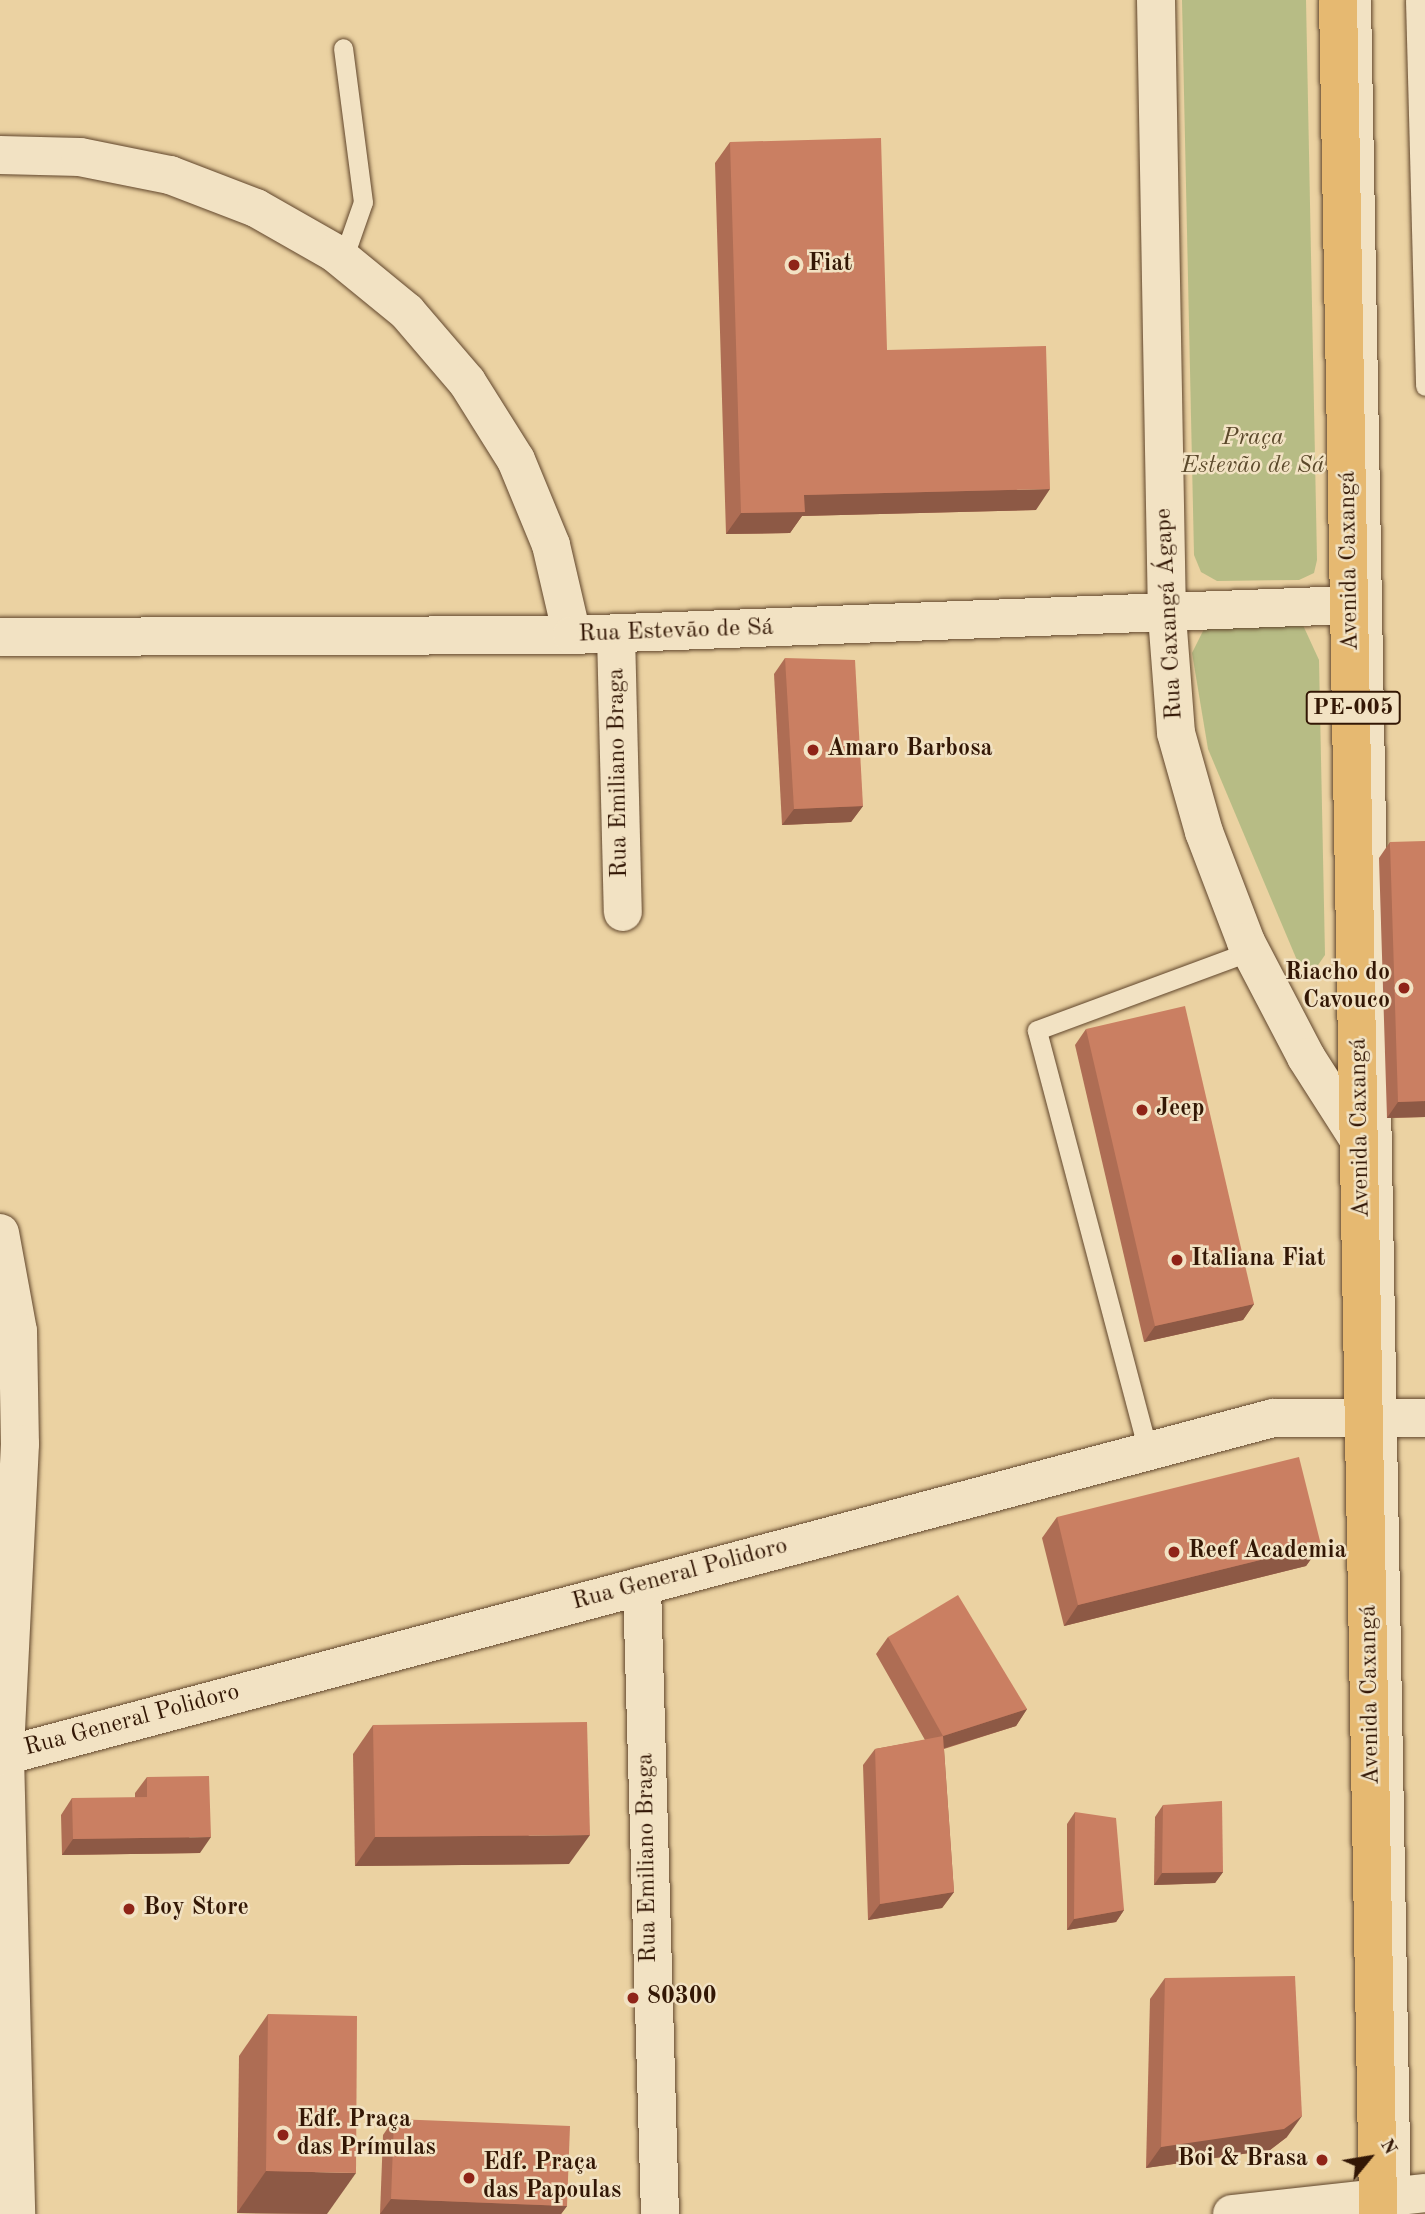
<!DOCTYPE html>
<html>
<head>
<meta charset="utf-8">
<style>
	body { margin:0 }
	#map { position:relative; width:1425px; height:2214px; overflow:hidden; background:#ebd2a2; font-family:"Old Standard TT",serif }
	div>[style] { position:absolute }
	.green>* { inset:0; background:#b7bc85 }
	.roads { filter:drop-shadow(0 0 2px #61462c) drop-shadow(0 0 2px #61462c) }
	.service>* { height:19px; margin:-9.5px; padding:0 9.5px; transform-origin:9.5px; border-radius:9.5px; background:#f2e2c3 }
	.minor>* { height:38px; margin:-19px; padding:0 19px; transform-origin:19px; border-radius:19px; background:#f2e2c3 }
	.tertiary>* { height:38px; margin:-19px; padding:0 19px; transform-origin:19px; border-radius:19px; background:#f2e2c3 }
	.primary>* { height:38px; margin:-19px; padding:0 19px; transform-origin:19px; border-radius:19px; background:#e6b971 }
	.wall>* { inset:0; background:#ae6d54 }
	.shaded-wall>* { inset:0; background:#8d5945 }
	.building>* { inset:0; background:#ca7f62 }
	.dots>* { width:19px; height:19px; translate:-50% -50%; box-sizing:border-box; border:4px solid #f2e2c3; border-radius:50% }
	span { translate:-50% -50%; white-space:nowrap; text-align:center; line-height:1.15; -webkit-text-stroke:5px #f2e2c3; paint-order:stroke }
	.shield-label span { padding:2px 5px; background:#f2e2c3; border:2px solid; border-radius:5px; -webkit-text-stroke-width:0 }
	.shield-label { font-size:23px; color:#331705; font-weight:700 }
	.poi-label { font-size:24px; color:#331705; font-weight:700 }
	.left { translate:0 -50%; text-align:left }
	.right { translate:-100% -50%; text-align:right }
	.park-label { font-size:24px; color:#5b492b; font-style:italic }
	.street-label { font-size:24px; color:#331705 }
	.north { position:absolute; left:1334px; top:2123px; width:70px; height:70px; -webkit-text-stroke:5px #f2e2c3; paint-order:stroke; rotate:60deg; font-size:19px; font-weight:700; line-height:28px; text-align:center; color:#331705 }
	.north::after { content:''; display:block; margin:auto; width:24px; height:32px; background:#331705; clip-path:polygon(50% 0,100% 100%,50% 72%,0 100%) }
</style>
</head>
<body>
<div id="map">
	<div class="green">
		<i style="clip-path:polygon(1182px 0,1306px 0,1317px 560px,1314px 573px,1299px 580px,1217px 581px,1201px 572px,1194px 555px)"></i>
		<i style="clip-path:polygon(1302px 623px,1319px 660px,1325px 955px,1314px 971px,1299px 965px,1208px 749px,1192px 653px,1204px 629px)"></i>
	</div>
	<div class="roads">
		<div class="service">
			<i style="left:1361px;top:0;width:2202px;rotate:88.96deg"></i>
			<i style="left:1415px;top:0;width:386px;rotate:88.5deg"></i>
			<i style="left:343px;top:259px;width:60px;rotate:-70.7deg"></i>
			<i style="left:363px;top:202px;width:155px;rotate:-97.4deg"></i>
			<i style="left:1148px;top:1451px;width:435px;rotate:-104.8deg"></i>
			<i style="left:1037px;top:1030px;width:228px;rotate:-20.3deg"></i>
		</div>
		<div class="minor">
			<i style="left:1156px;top:0;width:616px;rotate:88.98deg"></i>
			<i style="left:1167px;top:616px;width:117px;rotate:85.6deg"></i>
			<i style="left:1176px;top:733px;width:103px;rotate:74.2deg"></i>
			<i style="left:1204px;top:832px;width:118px;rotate:69.1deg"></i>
			<i style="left:1246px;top:942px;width:130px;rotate:62.4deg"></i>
			<i style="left:1306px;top:1057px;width:102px;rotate:57.4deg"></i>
			<i style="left:0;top:155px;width:80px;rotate:1.4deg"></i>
			<i style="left:80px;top:157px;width:92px;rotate:11.3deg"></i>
			<i style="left:170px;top:175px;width:92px;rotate:21deg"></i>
			<i style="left:256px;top:208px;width:91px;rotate:29.7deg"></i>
			<i style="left:335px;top:253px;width:93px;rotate:39.3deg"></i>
			<i style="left:407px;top:312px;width:92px;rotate:49.4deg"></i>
			<i style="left:467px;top:382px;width:92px;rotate:57.9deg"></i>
			<i style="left:516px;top:460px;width:92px;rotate:67.6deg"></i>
			<i style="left:551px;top:545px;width:92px;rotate:76.9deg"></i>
			<i style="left:616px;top:634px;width:278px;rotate:88.6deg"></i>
			<i style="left:0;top:637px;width:572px;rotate:-0.2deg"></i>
			<i style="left:572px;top:635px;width:780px;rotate:-2.21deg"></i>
			<i style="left:0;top:1233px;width:100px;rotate:79.6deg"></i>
			<i style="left:18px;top:1331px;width:113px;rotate:89deg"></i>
			<i style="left:20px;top:1444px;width:311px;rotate:92.8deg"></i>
			<i style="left:5px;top:1755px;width:459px;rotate:88.6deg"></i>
		</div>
		<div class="tertiary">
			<i style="left:642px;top:1586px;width:628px;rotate:88.36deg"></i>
			<i style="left:0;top:1757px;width:1317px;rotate:-14.91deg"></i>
			<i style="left:1273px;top:1418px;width:152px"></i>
			<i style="left:1232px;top:2214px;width:194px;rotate:-6.2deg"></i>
		</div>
		<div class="primary">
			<i style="left:1338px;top:0;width:2214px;rotate:88.96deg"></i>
		</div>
	</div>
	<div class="wall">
		<i style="clip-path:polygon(730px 142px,887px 350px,1036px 510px,802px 516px,790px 533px,726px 534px,715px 163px)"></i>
		<i style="clip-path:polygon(785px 658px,863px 806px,851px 822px,782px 825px,774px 674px)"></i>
		<i style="clip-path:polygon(1390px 842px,1425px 1117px,1387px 1118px,1379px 858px)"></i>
		<i style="clip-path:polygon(1086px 1029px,1254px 1304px,1243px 1320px,1144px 1342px,1075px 1045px)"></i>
		<i style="clip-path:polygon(1057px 1517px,1321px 1545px,1306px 1566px,1064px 1626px,1042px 1538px)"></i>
		<i style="clip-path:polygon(888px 1637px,1027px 1709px,1016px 1726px,944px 1749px,954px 1892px,942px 1908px,868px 1920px,863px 1765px,875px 1749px,925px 1740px,876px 1654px)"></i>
		<i style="clip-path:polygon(373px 1725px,569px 1864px,355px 1866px,353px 1754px)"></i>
		<i style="clip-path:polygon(147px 1777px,200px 1853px,62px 1855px,61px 1815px,72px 1798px,135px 1798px,135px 1793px)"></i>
		<i style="clip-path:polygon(1163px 1805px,1223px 1872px,1215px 1883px,1154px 1885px,1155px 1817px)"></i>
		<i style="clip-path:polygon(1075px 1812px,1124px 1910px,1116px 1922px,1067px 1930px,1067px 1824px)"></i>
		<i style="clip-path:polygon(1165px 1978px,1287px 2137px,1270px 2150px,1146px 2168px,1150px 1999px)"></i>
		<i style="clip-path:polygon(268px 2014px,327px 2214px,237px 2213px,239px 2056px)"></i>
		<i style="clip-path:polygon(394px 2119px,567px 2206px,561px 2214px,380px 2214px,383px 2135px)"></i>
	</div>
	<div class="shaded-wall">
		<i style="clip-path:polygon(1050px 489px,1036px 510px,802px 516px,790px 533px,726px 534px,741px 513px,804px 495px)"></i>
		<i style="clip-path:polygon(863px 806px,851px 822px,782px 825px,794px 809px)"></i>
		<i style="clip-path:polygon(1425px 1101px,1425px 1117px,1387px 1118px,1398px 1102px)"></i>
		<i style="clip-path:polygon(1254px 1304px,1243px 1320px,1144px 1342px,1155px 1326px)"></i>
		<i style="clip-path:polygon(1321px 1545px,1306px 1566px,1064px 1626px,1078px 1605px)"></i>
		<i style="clip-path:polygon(1027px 1709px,1016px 1726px,932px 1752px,943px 1736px)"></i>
		<i style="clip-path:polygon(590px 1835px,569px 1864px,355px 1866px,375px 1837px)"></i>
		<i style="clip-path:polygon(211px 1837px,200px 1853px,62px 1855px,73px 1839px)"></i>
		<i style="clip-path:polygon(1223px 1872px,1215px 1883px,1154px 1885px,1162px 1873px)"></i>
		<i style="clip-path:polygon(954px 1892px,942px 1908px,868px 1920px,880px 1904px)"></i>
		<i style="clip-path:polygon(1124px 1910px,1116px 1922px,1067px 1930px,1074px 1919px)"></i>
		<i style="clip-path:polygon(1302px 2116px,1287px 2137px,1270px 2150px,1146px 2168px,1161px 2147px)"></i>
		<i style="clip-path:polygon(266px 2171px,356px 2173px,327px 2214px,237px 2213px)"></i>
		<i style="clip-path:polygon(391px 2199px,567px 2206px,561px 2214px,380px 2214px)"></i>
	</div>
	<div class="building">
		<i style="clip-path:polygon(881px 138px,887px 350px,1046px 346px,1050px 489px,804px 495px,805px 512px,741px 513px,730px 142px)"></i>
		<i style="clip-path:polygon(785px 658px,855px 660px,863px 806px,794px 809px)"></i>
		<i style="clip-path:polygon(1425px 841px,1425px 1101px,1398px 1102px,1390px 842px)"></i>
		<i style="clip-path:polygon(1185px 1006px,1254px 1304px,1155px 1326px,1086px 1029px)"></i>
		<i style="clip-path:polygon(1299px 1457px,1321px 1545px,1078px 1605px,1057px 1517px)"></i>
		<i style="clip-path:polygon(958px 1595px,1027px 1709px,943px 1736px,888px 1637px)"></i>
		<i style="clip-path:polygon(587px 1722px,590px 1835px,375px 1837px,373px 1725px)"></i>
		<i style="clip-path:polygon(943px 1736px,954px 1892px,880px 1904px,875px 1749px)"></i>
		<i style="clip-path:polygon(209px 1776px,211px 1837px,73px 1839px,72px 1798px,147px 1797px,147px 1777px)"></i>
		<i style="clip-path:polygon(1222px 1801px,1223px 1872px,1162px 1873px,1163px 1805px)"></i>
		<i style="clip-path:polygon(1075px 1812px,1116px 1818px,1124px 1910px,1074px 1919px)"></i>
		<i style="clip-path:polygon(1295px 1976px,1302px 2116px,1284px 2129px,1161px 2147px,1165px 1978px)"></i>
		<i style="clip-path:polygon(268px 2014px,357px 2016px,356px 2173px,266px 2171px)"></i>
		<i style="clip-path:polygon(394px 2119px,570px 2126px,567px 2206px,391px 2199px)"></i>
	</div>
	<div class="dots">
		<i style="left:794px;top:265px;background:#8f2418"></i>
		<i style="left:813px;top:750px;background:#8f2418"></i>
		<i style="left:1404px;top:988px;background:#8f2418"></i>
		<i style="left:1142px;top:1110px;background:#8f2418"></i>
		<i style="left:1177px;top:1260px;background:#8f2418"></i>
		<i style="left:1174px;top:1552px;background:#8f2418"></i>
		<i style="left:129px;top:1909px;background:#8f2418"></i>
		<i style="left:633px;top:1998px;background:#8f2418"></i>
		<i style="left:283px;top:2135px;background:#8f2418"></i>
		<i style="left:1322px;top:2160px;background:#8f2418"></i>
		<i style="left:469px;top:2178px;background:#8f2418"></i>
	</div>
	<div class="shield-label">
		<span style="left:1353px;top:708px">PE-005</span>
	</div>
	<div class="poi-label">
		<span class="left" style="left:808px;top:265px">Fiat</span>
		<span class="left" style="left:827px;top:750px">Amaro Barbosa</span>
		<span class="right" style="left:1390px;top:988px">Riacho do<br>Cavouco</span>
		<span class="left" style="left:1156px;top:1110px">Jeep</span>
		<span class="left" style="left:1191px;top:1260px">Italiana Fiat</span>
		<span class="left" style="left:1188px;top:1552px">Reef Academia</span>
		<span class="left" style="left:143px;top:1909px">Boy Store</span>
		<span class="left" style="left:647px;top:1998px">80300</span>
		<span class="left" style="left:297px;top:2135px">Edf. Praça<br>das Prímulas</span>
		<span class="right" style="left:1308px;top:2160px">Boi &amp; Brasa</span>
		<span class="left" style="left:483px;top:2178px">Edf. Praça<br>das Papoulas</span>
	</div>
	<div class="park-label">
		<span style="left:1253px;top:453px">Praça<br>Estevão de Sá</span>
	</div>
	<div class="street-label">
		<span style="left:1350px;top:561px;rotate:-91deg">Avenida Caxangá</span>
		<span style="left:1170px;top:614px;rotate:-93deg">Rua Caxangá Ágape</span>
		<span style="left:676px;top:632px;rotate:-2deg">Rua Estevão de Sá</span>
		<span style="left:619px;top:773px;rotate:-91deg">Rua Emiliano Braga</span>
		<span style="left:1361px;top:1128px;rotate:-91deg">Avenida Caxangá</span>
		<span style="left:680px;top:1575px;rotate:-15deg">Rua General Polidoro</span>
		<span style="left:1371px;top:1695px;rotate:-91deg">Avenida Caxangá</span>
		<span style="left:132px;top:1721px;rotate:-15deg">Rua General Polidoro</span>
		<span style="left:648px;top:1858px;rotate:-91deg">Rua Emiliano Braga</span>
	</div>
	<div class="north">N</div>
</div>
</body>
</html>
